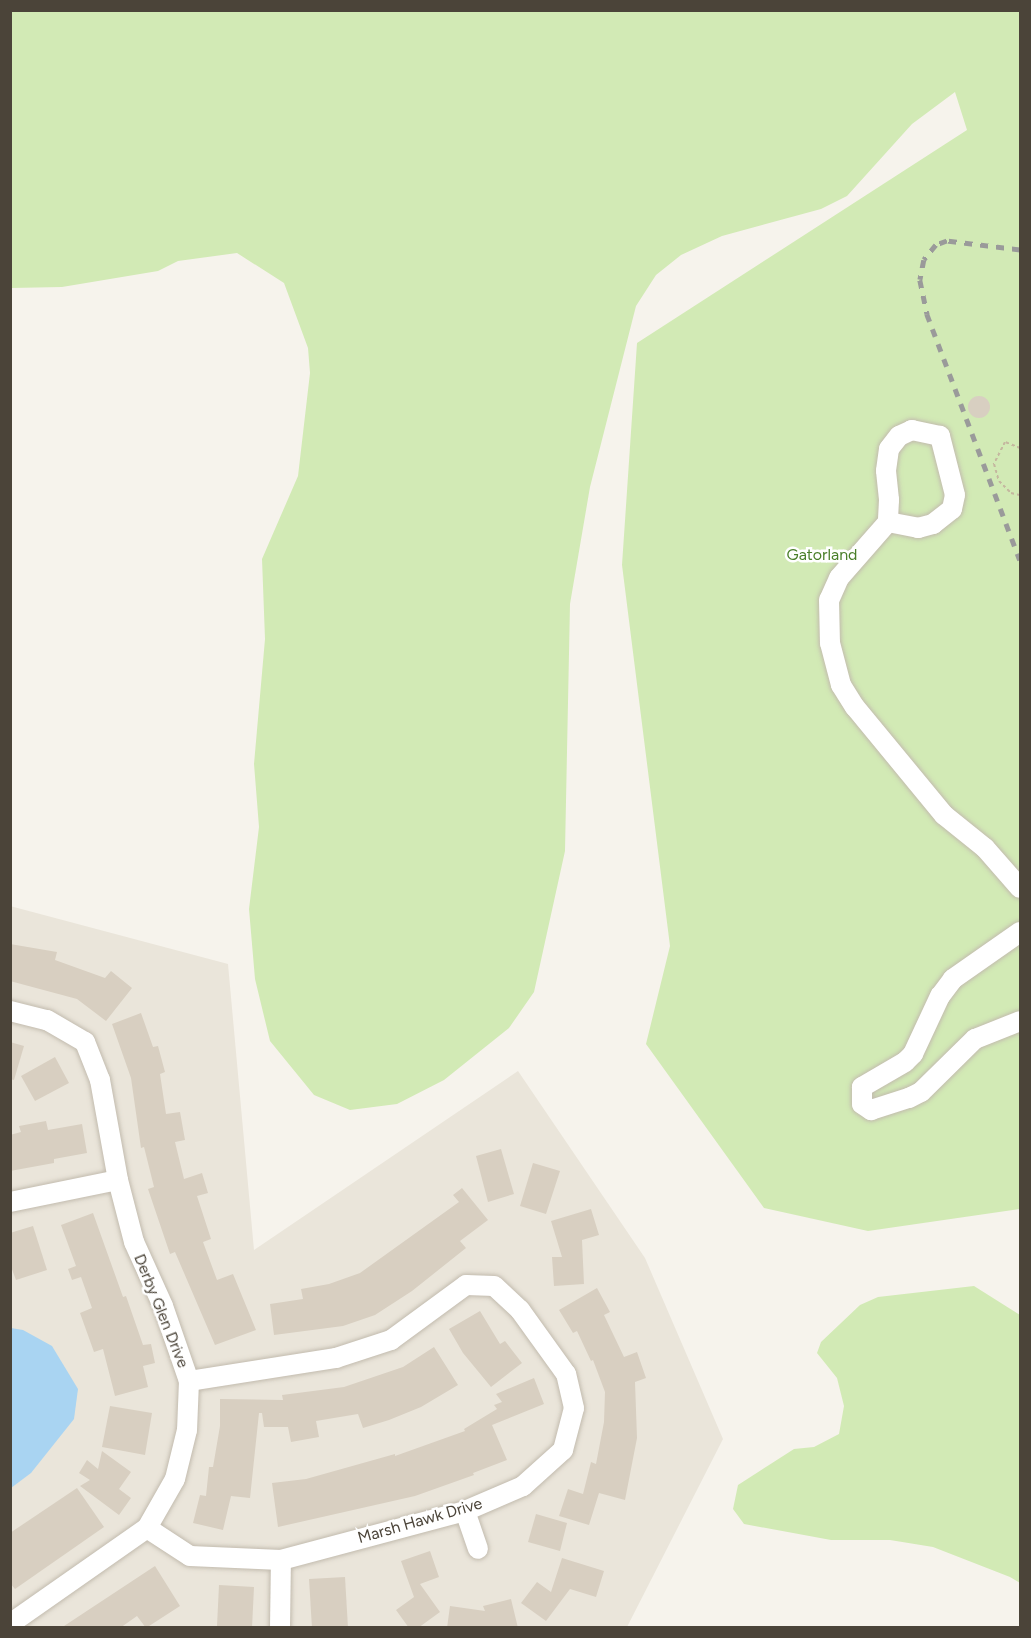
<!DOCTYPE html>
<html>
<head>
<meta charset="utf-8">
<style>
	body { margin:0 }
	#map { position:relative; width:1031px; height:1638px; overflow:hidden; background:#f6f3ec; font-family:Figtree,sans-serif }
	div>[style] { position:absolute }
	.residential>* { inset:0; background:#eae5da }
	.green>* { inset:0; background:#d2eab5 }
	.water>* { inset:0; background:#a9d4f2 }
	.building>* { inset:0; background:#d8cfc1 }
	.round { border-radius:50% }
	.path>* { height:2px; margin-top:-1px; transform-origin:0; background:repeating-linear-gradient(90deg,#c4b79f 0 3px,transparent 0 6px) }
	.roads { filter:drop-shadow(0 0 2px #c2bbae) drop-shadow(0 0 2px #c2bbae) }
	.minor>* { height:20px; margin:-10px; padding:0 10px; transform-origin:10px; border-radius:10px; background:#fff }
	.rail>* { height:4.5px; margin-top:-2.25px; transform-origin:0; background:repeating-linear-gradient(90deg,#9a9a9a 0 8px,transparent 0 16px) }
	span { translate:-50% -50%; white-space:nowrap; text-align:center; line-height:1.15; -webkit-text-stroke:5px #fff; paint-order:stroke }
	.park-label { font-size:16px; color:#4a7f2a }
	.street-label { font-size:16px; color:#4b4439 }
	.frame { position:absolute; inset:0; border:12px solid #4b4439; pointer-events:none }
</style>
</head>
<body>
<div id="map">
	<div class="residential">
		<i style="clip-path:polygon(10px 906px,228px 964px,254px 1250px,518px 1071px,645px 1258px,723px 1439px,627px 1627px,11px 1627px)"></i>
	</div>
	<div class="green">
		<i style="clip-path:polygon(10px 11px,1020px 11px,1020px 1209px,868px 1231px,764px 1208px,646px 1044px,670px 946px,622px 565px,637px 343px,967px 130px,955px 92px,912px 124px,847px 196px,821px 209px,722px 236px,681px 255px,656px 275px,636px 306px,590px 487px,570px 604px,565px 851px,534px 992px,509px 1028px,444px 1080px,397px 1104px,350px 1110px,314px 1095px,270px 1041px,255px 979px,249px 909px,259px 827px,254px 764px,265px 639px,262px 559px,298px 476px,310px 373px,308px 348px,284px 283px,237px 253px,178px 261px,158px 271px,62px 287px,11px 288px)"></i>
		<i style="clip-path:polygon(974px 1286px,1020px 1315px,1020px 1583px,1010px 1577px,933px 1547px,890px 1540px,831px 1540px,744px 1524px,733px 1509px,738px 1485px,794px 1449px,814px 1447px,839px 1434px,844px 1406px,837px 1378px,817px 1353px,821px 1342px,860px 1305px,878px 1297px)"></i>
	</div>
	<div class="water">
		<i style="clip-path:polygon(11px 1328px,23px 1330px,52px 1346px,78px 1389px,74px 1419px,31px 1473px,11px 1488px)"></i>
	</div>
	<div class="building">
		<i class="round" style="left:968px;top:396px;width:22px;height:22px"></i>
		<i style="clip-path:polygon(10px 944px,57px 952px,55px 960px,105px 978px,111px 971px,132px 988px,106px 1021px,77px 999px,10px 981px)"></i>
		<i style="clip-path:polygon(141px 1013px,153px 1047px,158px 1046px,165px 1072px,160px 1074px,166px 1114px,180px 1112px,185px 1140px,175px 1142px,184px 1179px,202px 1173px,208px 1193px,197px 1196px,211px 1239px,203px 1242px,217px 1280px,233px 1274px,256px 1330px,215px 1345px,175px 1252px,170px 1254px,148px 1189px,154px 1187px,144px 1147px,141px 1148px,131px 1078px,112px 1024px)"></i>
		<i style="clip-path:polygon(10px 1042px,24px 1046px,14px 1080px,10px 1079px)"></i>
		<i style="clip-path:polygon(55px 1057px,69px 1083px,35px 1101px,21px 1076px)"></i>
		<i style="clip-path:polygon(46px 1121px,48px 1130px,82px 1124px,87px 1153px,54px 1159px,54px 1163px,10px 1171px,10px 1135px,21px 1132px,19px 1126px)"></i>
		<i style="clip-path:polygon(501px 1149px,514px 1194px,488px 1202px,476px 1156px)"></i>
		<i style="clip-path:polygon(533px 1163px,560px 1171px,546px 1214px,520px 1206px)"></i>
		<i style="clip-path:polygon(462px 1188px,488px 1220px,460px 1241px,466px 1248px,412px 1291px,375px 1315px,343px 1326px,274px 1335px,270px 1304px,303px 1299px,301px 1289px,329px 1284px,360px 1273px,459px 1202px,453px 1195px)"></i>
		<i style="clip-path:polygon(591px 1209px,599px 1235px,582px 1240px,584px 1284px,554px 1286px,552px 1257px,562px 1257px,551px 1221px)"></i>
		<i style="clip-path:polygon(93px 1213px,123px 1297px,126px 1296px,143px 1345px,151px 1344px,155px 1363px,143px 1366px,148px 1387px,115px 1396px,103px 1349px,94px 1352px,80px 1313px,92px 1308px,81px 1277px,72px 1280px,68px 1269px,76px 1266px,61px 1225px)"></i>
		<i style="clip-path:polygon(33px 1226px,47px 1270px,16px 1280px,10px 1264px,10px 1233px)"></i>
		<i style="clip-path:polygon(597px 1288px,610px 1312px,604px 1315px,624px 1357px,637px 1352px,646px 1378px,635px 1382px,637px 1438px,625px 1500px,599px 1493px,589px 1525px,559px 1516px,568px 1489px,583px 1494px,591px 1462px,596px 1464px,604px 1422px,605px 1392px,593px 1360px,591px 1361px,577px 1331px,573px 1333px,559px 1310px)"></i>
		<i style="clip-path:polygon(480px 1311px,500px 1344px,505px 1341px,522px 1363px,491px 1387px,463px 1353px,449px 1329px)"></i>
		<i style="clip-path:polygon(434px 1347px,458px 1385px,421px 1407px,389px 1420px,363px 1428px,358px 1414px,316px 1421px,319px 1437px,291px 1442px,288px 1427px,264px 1427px,262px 1413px,259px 1413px,250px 1498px,231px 1496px,223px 1530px,193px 1523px,200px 1495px,206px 1496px,209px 1467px,213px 1467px,220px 1426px,220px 1399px,283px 1400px,282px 1395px,344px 1387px,403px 1367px)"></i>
		<i style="clip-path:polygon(534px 1378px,544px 1404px,492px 1425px,507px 1460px,473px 1473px,474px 1475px,415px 1496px,278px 1527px,272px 1483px,306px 1479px,395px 1454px,395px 1456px,465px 1431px,464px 1429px,497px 1409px,494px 1405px,502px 1402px,496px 1394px)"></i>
		<i style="clip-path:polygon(110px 1406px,152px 1413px,145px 1455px,102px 1447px)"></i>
		<i style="clip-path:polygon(102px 1451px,131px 1472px,119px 1489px,131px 1498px,119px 1515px,80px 1486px,90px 1480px,79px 1473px,87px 1460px,98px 1469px)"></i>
		<i style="clip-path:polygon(77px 1488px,104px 1527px,15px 1589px,10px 1583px,10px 1533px)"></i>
		<i style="clip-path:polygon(536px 1514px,567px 1523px,560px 1551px,528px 1542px)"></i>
		<i style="clip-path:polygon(430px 1551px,439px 1577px,420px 1584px,440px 1612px,418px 1628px,409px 1628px,396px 1610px,414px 1597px,401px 1561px)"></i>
		<i style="clip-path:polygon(562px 1558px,604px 1571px,596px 1597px,570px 1589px,546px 1621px,521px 1603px,537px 1582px,551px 1592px)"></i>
		<i style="clip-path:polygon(155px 1566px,180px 1606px,146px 1628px,137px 1616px,120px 1628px,61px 1628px)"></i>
		<i style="clip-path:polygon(345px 1577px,348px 1628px,312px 1628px,309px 1579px)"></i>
		<i style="clip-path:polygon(219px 1585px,254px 1587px,252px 1628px,217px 1626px)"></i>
		<i style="clip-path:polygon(511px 1599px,518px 1628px,447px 1628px,450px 1606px,485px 1611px,483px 1606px)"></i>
	</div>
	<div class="path">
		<i style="left:1020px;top:448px;width:16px;rotate:-158deg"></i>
		<i style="left:1005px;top:442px;width:25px;rotate:117deg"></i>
		<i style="left:994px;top:464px;width:18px;rotate:74deg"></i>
		<i style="left:999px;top:481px;width:17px;rotate:45deg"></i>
		<i style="left:1011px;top:493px;width:9px;rotate:13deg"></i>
	</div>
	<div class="roads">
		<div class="minor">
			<i style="left:888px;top:522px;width:31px;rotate:11deg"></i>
			<i style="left:918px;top:528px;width:16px;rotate:-15deg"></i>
			<i style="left:933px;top:524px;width:24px;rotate:-38deg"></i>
			<i style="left:952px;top:509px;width:14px;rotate:-78deg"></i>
			<i style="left:955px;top:495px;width:61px;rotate:-104.3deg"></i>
			<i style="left:940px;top:436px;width:29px;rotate:-168deg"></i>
			<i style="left:912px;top:430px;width:14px;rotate:155deg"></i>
			<i style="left:899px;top:436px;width:16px;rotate:128deg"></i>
			<i style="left:889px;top:449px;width:22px;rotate:98deg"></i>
			<i style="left:886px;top:471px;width:29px;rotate:84deg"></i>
			<i style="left:889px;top:500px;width:22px;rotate:93deg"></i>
			<i style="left:888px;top:522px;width:74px;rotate:131.2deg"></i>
			<i style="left:839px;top:578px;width:24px;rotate:114deg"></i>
			<i style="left:829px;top:600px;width:43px;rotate:88.7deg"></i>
			<i style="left:830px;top:643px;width:43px;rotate:75.3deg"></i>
			<i style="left:841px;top:685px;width:26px;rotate:58deg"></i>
			<i style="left:855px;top:707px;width:140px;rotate:50.5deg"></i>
			<i style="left:944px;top:815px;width:53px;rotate:38.8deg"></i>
			<i style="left:985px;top:848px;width:53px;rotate:48.8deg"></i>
			<i style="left:1020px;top:932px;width:82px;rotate:145deg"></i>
			<i style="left:953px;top:979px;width:21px;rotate:127deg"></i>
			<i style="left:940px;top:996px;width:64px;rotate:115deg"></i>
			<i style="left:913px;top:1054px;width:11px;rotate:135deg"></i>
			<i style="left:905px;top:1062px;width:50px;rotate:149.8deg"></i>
			<i style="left:862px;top:1087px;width:17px;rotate:90deg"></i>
			<i style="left:862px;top:1104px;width:11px;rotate:34deg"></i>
			<i style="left:871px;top:1110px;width:40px;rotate:-18deg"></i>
			<i style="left:909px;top:1098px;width:13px;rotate:-27deg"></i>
			<i style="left:921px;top:1092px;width:76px;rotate:-44.5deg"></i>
			<i style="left:975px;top:1039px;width:48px;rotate:-21.8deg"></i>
			<i style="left:10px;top:1011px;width:38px;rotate:14deg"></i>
			<i style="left:47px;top:1020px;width:44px;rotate:30.1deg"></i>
			<i style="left:85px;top:1042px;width:41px;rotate:68.5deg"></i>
			<i style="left:100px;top:1080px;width:102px;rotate:79.8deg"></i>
			<i style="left:118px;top:1180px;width:64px;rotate:75.5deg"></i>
			<i style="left:134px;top:1242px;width:70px;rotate:65.6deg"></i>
			<i style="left:163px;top:1306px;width:79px;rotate:70.9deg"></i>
			<i style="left:189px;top:1381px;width:49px;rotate:92.3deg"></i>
			<i style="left:187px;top:1430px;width:50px;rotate:103.8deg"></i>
			<i style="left:175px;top:1479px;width:56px;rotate:119.7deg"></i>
			<i style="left:147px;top:1528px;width:167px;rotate:145deg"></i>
			<i style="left:10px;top:1202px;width:110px;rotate:-11.5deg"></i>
			<i style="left:465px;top:1511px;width:40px;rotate:71.1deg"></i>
			<i style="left:147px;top:1528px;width:51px;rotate:33.1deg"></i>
			<i style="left:190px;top:1556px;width:91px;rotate:2.5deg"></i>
			<i style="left:281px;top:1560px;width:190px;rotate:-14.9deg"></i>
			<i style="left:465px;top:1511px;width:63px;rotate:-23.3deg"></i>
			<i style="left:523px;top:1486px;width:54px;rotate:-42deg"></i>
			<i style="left:563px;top:1450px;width:43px;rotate:-75.3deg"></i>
			<i style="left:574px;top:1408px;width:35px;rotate:-103deg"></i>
			<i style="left:566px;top:1374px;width:79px;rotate:-125.7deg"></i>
			<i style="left:520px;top:1310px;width:35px;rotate:-137deg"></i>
			<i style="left:494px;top:1286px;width:28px;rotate:-178deg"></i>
			<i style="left:466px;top:1285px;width:93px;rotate:143.7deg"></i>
			<i style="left:391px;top:1340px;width:58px;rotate:161.9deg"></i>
			<i style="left:336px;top:1358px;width:149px;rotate:171.1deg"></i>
			<i style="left:280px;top:1628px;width:68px;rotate:-89.2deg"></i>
		</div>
	</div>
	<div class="rail">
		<i style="left:1020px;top:250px;width:74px;rotate:-173deg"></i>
		<i style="left:947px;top:241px;width:12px;rotate:160deg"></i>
		<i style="left:936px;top:245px;width:19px;rotate:129deg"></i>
		<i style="left:924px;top:260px;width:20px;rotate:101deg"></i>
		<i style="left:920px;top:280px;width:35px;rotate:78deg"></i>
		<i style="left:927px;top:314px;width:263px;rotate:69.3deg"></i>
	</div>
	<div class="park-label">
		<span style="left:822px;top:555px">Gatorland</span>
	</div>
	<div class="street-label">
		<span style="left:161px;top:1311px;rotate:68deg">Derby Glen Drive</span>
		<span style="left:420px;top:1521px;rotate:-16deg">Marsh Hawk Drive</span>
	</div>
	<div class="frame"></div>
</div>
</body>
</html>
